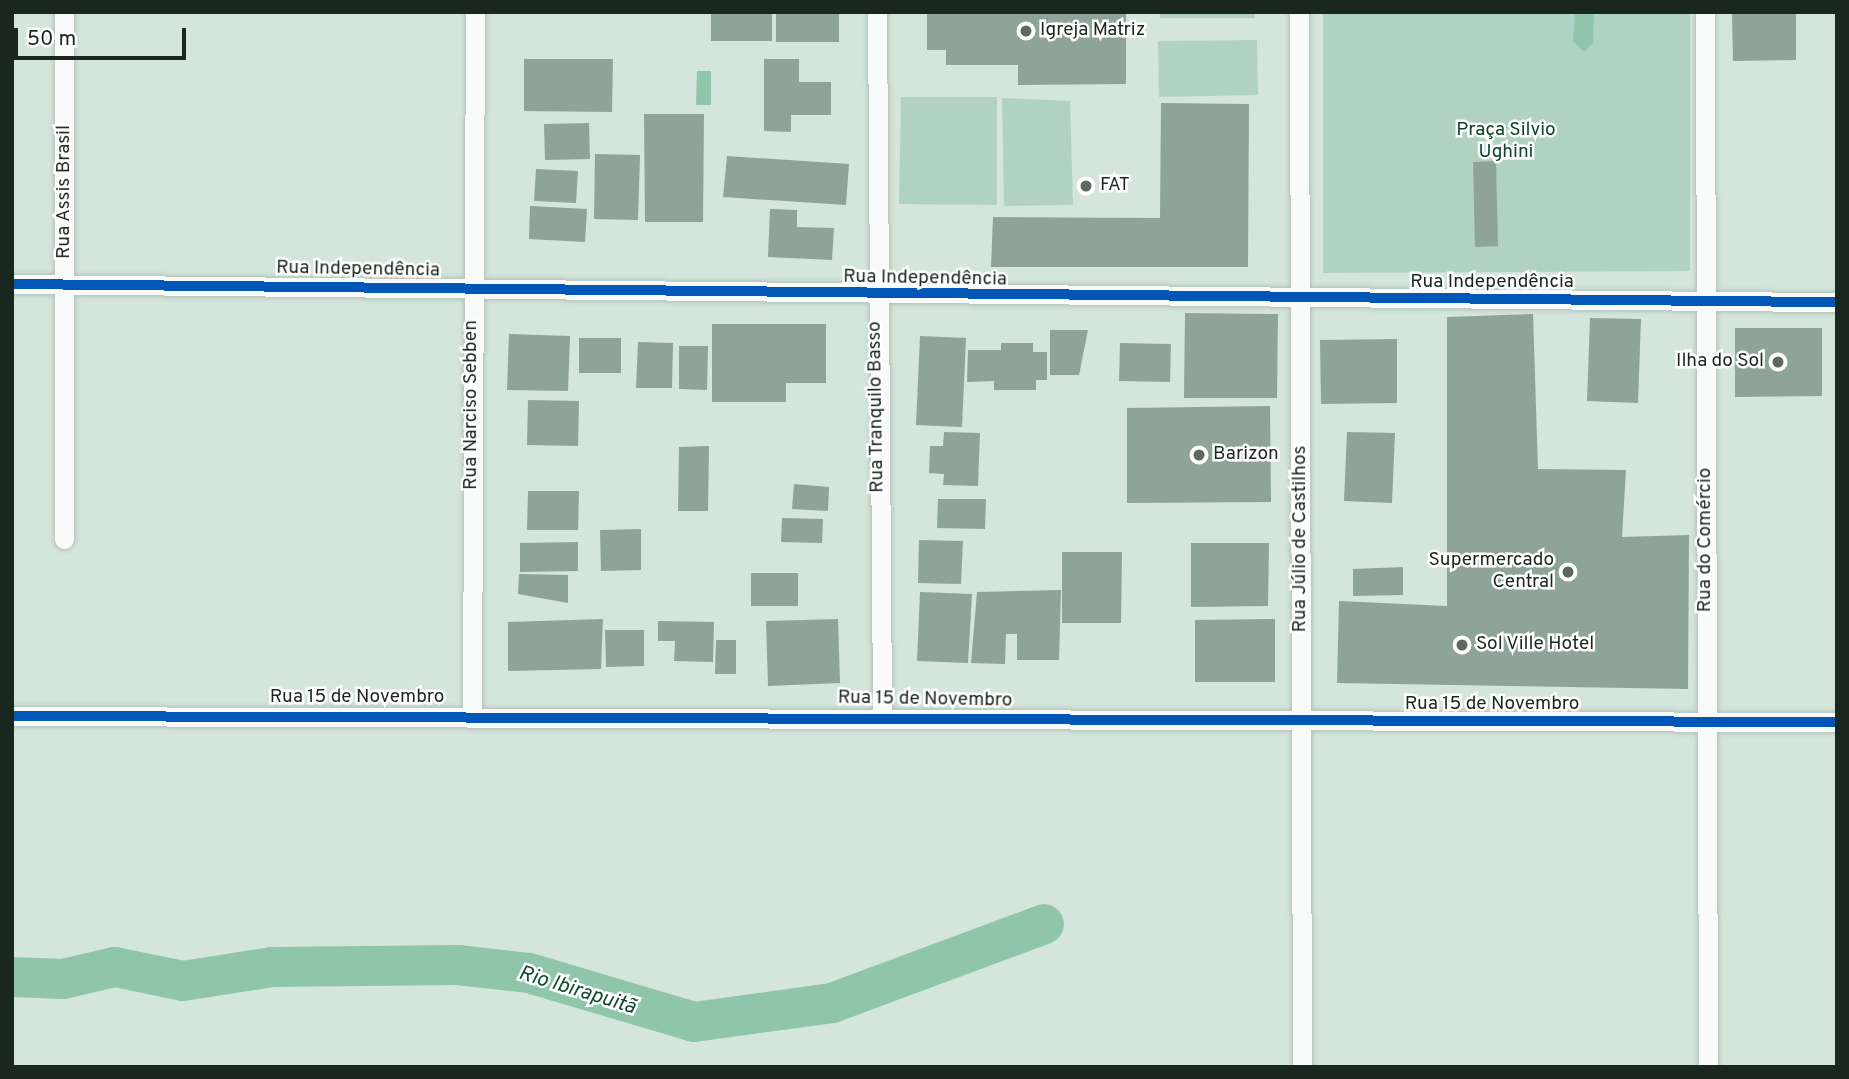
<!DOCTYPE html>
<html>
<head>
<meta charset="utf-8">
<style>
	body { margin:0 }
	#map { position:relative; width:1849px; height:1079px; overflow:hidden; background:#d4e5db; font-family:Overpass,sans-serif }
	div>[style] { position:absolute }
	.green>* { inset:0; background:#b1d2c0 }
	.water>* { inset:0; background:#8fc6a9 }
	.river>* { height:40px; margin:-20px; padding:0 20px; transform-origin:20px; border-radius:20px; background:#8fc6a9 }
	.building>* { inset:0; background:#8ea498 }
	.roads { filter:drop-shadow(0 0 2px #b4c2b9) drop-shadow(0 0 2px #b4c2b9) }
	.minor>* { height:19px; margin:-9.5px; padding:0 9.5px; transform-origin:9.5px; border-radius:9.5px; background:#f9fbfa }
	.cycleway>* { height:10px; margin:-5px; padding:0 5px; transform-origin:5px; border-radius:5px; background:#0057b8 }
	.dots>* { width:19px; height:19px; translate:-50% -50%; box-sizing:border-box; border:4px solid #fff; border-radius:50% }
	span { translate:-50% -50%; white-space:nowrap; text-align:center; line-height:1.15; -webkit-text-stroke:5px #fff; paint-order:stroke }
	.poi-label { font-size:19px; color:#1a2620 }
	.left { translate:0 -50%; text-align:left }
	.right { translate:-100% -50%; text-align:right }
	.park-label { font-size:19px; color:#09452c }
	.street-label { font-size:19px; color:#1a2620 }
	.water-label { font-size:21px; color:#0f4930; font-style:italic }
	.frame { position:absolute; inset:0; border:14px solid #1a2620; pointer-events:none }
	.scale { position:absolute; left:14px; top:28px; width:172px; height:32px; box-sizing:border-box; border:4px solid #1a2620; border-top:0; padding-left:9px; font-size:21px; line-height:24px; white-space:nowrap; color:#1a2620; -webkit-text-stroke:5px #fff; paint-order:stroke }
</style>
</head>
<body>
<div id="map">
	<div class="green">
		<i style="clip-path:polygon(1160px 12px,1255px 12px,1255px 18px,1160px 18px)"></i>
		<i style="clip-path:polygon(1323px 12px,1690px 12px,1690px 271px,1323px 273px)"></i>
		<i style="clip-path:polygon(1257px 40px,1258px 95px,1159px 97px,1158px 41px)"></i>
		<i style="clip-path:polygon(901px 97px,997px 97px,997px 205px,899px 204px)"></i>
		<i style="clip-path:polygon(1002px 98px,1070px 101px,1073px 205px,1004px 206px)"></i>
	</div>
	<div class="water">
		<i style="clip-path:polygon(1575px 12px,1594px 12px,1593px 43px,1584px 51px,1573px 42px)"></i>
		<i style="clip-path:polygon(697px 71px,711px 71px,711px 105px,696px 105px)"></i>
	</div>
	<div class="river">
		<i style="left:12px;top:977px;width:51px;rotate:2.2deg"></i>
		<i style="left:63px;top:979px;width:53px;rotate:-13deg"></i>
		<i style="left:115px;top:967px;width:69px;rotate:11.6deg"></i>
		<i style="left:183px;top:981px;width:90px;rotate:-8.9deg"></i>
		<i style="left:272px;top:967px;width:186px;rotate:-0.6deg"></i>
		<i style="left:458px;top:965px;width:71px;rotate:6.4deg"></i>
		<i style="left:529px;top:973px;width:172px;rotate:16.5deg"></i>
		<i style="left:694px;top:1022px;width:139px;rotate:-7.8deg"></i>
		<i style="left:832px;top:1003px;width:226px;rotate:-20.4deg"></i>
	</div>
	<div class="building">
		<i style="clip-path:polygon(711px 12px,772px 12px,772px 41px,711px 41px)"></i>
		<i style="clip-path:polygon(776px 12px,839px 12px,839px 42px,776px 42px)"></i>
		<i style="clip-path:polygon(927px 12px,1126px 12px,1126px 84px,1018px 85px,1018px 65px,946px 65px,946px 50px,927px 50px)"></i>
		<i style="clip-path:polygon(1732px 14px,1796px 14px,1796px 60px,1733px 61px)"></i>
		<i style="clip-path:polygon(524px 59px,613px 59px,612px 112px,524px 111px)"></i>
		<i style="clip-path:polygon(764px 59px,799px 59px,799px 82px,831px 82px,831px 115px,791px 115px,791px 132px,764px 131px)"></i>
		<i style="clip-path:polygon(1161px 103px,1249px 104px,1248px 267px,991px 267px,993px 217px,1160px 218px)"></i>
		<i style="clip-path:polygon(644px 114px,704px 114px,703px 222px,645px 222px)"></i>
		<i style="clip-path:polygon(589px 123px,590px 159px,545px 160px,544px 124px)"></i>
		<i style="clip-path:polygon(595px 154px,640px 155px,638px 220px,594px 219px)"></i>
		<i style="clip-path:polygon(727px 156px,849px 164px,846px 205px,723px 197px)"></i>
		<i style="clip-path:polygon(1496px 161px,1498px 246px,1475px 247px,1473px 162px)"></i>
		<i style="clip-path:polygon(536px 169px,578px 171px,576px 203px,534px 201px)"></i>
		<i style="clip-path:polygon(530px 206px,587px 209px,585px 242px,529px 239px)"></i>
		<i style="clip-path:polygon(770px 209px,797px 210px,797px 227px,834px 228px,832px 260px,768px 257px)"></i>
		<i style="clip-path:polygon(1185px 313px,1278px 314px,1277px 398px,1184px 398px)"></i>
		<i style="clip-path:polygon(1533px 314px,1538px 469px,1626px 470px,1622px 537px,1689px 535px,1688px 689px,1337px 683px,1339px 601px,1447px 606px,1447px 317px)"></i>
		<i style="clip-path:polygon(1590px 318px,1641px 319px,1638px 403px,1587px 401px)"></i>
		<i style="clip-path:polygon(712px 324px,826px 324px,826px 383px,786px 383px,786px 402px,712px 402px)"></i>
		<i style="clip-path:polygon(1735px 328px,1822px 328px,1822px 396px,1735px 397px)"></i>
		<i style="clip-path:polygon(1050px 330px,1088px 330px,1079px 375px,1050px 375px)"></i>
		<i style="clip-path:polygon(509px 334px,570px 336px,568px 391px,507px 390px)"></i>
		<i style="clip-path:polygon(920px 336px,966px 338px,962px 427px,916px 425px)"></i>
		<i style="clip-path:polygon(579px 338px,621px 338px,621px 373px,579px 373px)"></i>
		<i style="clip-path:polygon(1397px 339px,1397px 403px,1321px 404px,1320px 340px)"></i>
		<i style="clip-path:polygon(638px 342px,673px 343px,672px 388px,636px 388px)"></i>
		<i style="clip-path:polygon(1001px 343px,1033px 343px,1033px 352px,1047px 352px,1047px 380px,1036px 380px,1036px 390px,994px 390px,994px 381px,967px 382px,968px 350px,1001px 350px)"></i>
		<i style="clip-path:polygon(1120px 343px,1171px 344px,1170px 382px,1119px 381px)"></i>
		<i style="clip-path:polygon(679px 346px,708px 346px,707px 390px,679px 389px)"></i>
		<i style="clip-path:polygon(528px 400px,579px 401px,578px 446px,527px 445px)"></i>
		<i style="clip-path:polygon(1270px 406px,1271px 502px,1127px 503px,1127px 408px)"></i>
		<i style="clip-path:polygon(944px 432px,980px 433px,978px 486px,943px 485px,944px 474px,929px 473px,930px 446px,943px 446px)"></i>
		<i style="clip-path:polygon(1347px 432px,1395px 433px,1392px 503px,1344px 501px)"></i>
		<i style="clip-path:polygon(709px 446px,708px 511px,678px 511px,679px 447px)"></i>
		<i style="clip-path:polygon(794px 484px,829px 487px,828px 511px,792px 509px)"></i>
		<i style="clip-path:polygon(528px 491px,579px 491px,578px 530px,527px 530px)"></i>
		<i style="clip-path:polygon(938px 499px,986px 499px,985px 529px,937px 528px)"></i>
		<i style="clip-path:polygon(782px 518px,823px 519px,822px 543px,781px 542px)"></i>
		<i style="clip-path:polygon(641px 529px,641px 570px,601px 571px,600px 530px)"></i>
		<i style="clip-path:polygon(919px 540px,963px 541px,961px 584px,918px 583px)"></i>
		<i style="clip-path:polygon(578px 542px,578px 571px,520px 572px,520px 543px)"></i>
		<i style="clip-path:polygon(1191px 543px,1269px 543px,1268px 606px,1191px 607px)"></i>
		<i style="clip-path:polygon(1062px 552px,1122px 552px,1121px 623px,1062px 623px)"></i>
		<i style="clip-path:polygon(1403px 567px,1403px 595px,1353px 596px,1353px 569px)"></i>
		<i style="clip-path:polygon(751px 573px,798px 573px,798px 606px,751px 606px)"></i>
		<i style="clip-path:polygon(519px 574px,568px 575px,568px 603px,518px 594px)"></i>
		<i style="clip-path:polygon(1061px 590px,1059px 660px,1017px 660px,1017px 634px,1006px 634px,1005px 664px,971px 663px,977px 592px)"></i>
		<i style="clip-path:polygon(920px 592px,972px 594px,968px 663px,917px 661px)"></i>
		<i style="clip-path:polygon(603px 619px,601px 669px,508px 671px,508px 622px)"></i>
		<i style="clip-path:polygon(838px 619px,840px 683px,768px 686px,766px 621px)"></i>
		<i style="clip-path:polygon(1275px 619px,1275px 682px,1195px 682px,1195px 620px)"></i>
		<i style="clip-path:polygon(658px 621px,714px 622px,713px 662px,674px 661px,675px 641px,658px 641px)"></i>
		<i style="clip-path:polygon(605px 630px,644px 630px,644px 666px,606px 667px)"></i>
		<i style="clip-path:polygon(716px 640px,736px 640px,736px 674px,715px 674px)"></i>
	</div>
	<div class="roads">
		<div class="minor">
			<i style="left:877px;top:12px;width:705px;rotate:89.59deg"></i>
			<i style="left:1299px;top:12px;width:1055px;rotate:89.84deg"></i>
			<i style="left:1705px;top:12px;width:1055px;rotate:89.84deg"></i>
			<i style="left:12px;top:284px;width:1825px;rotate:0.57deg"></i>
			<i style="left:64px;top:539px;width:527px;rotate:-90deg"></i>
			<i style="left:472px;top:715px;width:703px;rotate:-89.76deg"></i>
			<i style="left:12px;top:716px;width:1825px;rotate:0.19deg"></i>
		</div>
	</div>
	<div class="cycleway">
		<i style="left:12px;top:284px;width:1825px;rotate:0.57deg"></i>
		<i style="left:12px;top:716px;width:1825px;rotate:0.19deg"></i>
	</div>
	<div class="dots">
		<i style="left:1026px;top:31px;background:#5b6961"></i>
		<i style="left:1086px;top:186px;background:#5b6961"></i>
		<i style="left:1778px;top:362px;background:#5b6961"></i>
		<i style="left:1199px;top:455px;background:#5b6961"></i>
		<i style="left:1568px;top:572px;background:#5b6961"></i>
		<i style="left:1462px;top:645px;background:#5b6961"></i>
	</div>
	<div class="poi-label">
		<span class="left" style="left:1040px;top:31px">Igreja Matriz</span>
		<span class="left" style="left:1100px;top:186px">FAT</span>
		<span class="right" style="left:1764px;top:362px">Ilha do Sol</span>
		<span class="left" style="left:1213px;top:455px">Barizon</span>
		<span class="right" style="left:1554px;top:572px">Supermercado<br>Central</span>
		<span class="left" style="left:1476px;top:645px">Sol Ville Hotel</span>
	</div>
	<div class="park-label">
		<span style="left:1506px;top:142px">Praça Silvio<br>Ughini</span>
	</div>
	<div class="street-label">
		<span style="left:65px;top:192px;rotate:-90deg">Rua Assis Brasil</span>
		<span style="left:358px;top:270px;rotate:1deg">Rua Independência</span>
		<span style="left:925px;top:279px;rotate:1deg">Rua Independência</span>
		<span style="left:1492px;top:283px">Rua Independência</span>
		<span style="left:472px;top:405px;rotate:-90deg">Rua Narciso Sebben</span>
		<span style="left:877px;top:407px;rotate:-91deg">Rua Tranquilo Basso</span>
		<span style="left:1301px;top:539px;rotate:-90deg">Rua Júlio de Castilhos</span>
		<span style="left:1706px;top:540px;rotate:-90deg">Rua do Comércio</span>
		<span style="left:357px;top:698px">Rua 15 de Novembro</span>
		<span style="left:925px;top:700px;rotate:1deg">Rua 15 de Novembro</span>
		<span style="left:1492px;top:705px">Rua 15 de Novembro</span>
	</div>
	<div class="water-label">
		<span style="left:577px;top:991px;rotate:17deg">Rio Ibirapuitã</span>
	</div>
	<div class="frame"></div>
	<div class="scale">50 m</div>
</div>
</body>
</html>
